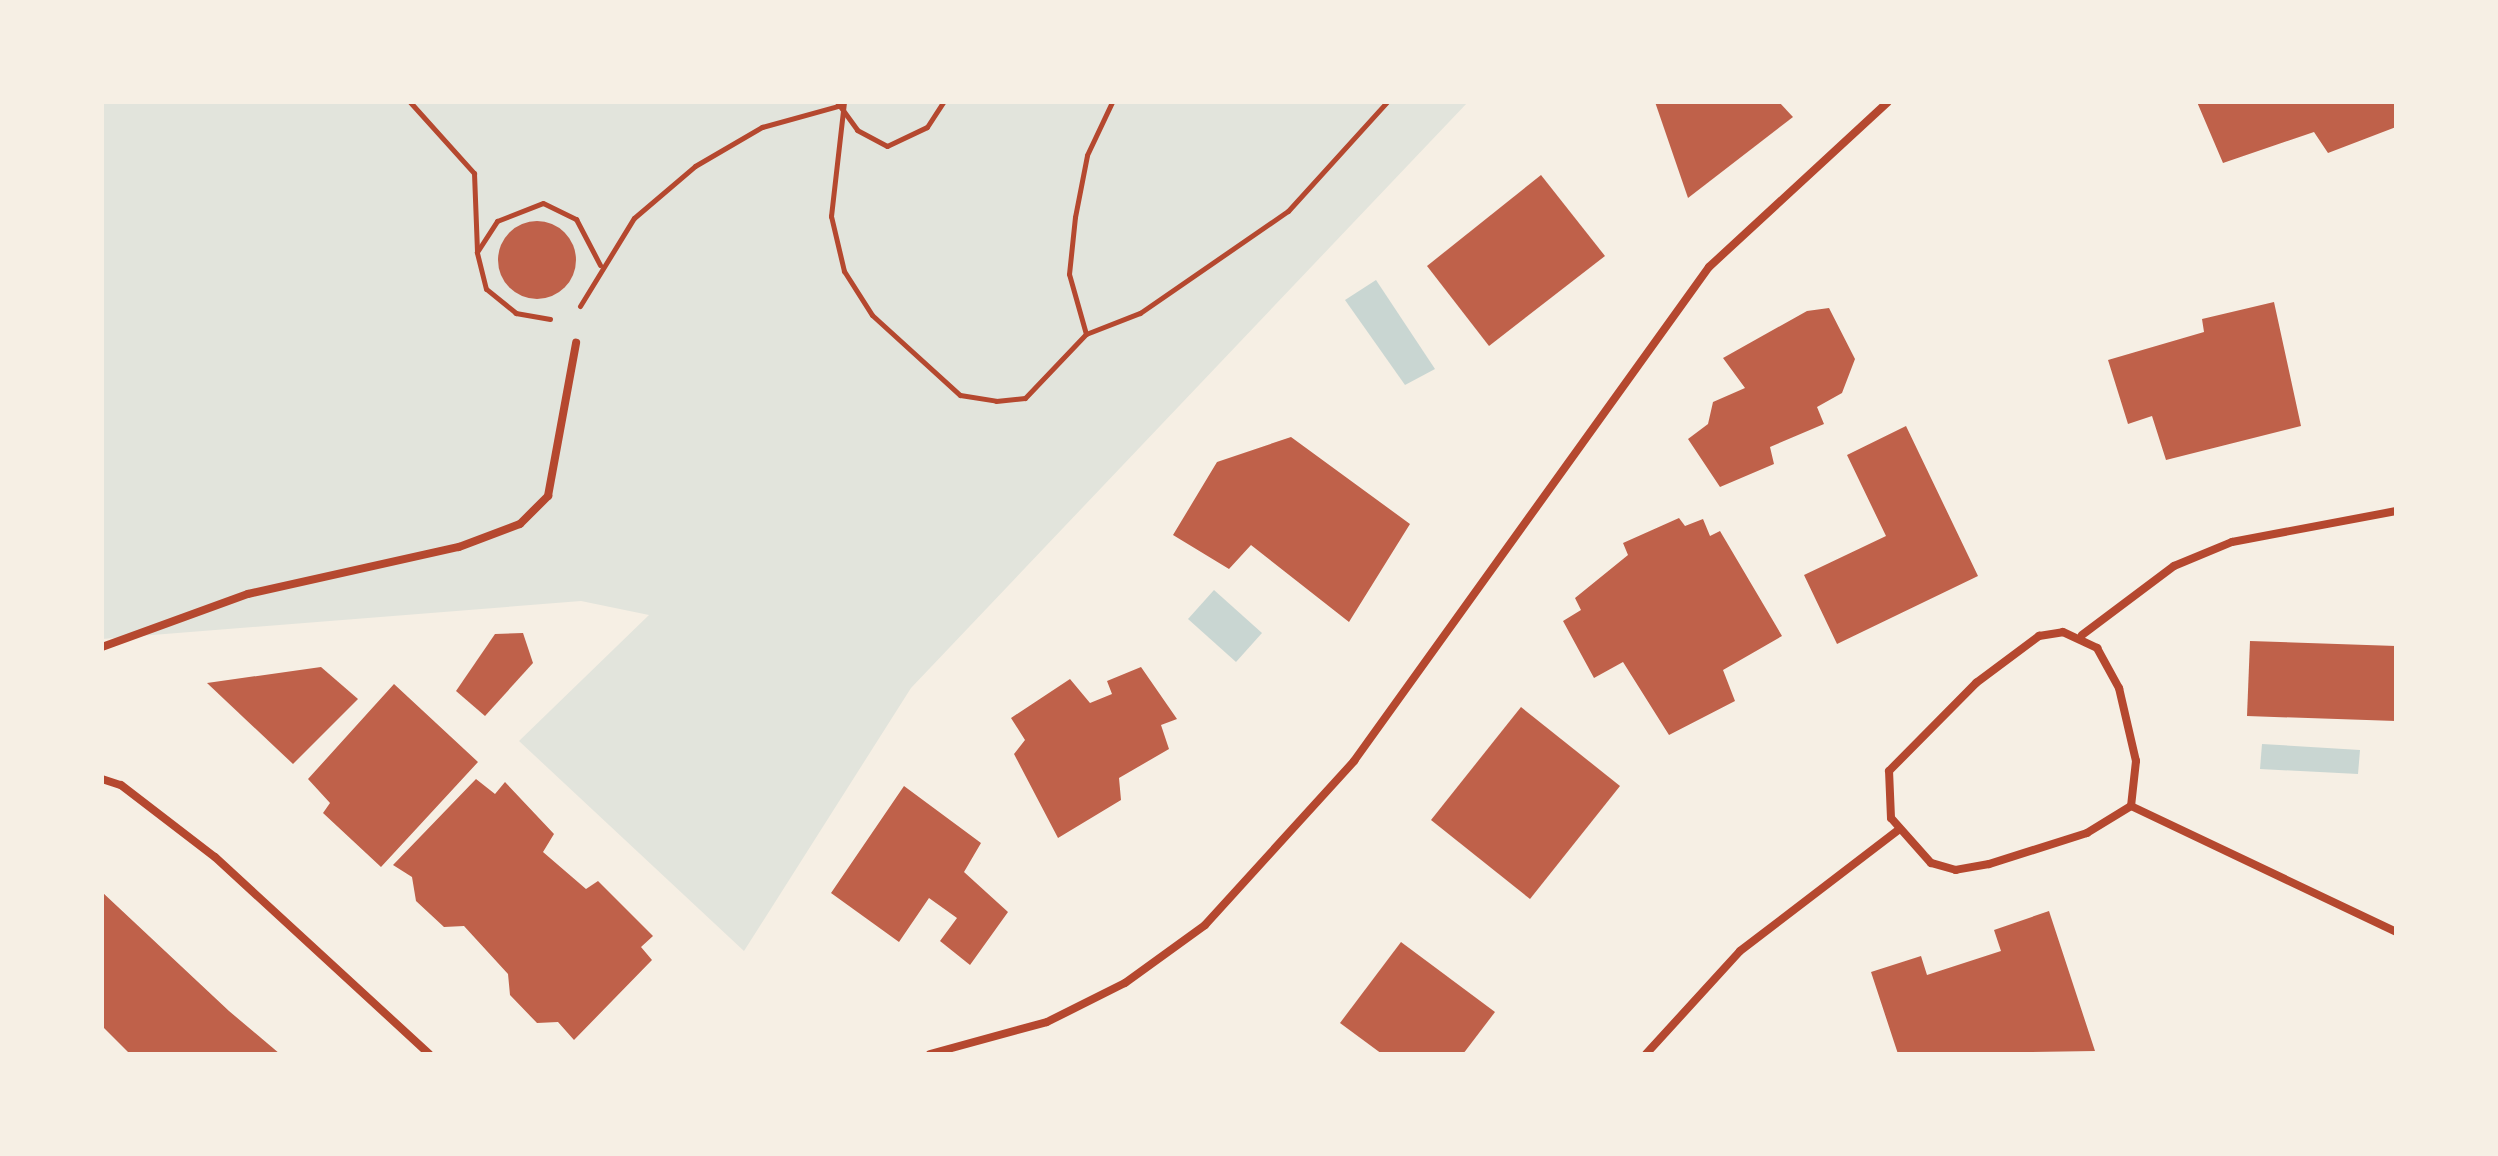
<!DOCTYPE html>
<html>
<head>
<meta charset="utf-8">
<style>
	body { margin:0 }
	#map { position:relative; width:2498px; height:1156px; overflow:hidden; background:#f6efe4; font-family:Manrope,sans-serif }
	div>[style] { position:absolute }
	.green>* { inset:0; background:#e2e4dc }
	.water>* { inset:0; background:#c9d6d2 }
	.building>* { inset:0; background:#bf614a }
	.round { border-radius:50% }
	.path>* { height:5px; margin:-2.5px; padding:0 2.5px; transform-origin:2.5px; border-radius:2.5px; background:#b5482f }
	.minor>* { height:8px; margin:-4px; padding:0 4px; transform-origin:4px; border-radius:4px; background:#b5482f }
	span { translate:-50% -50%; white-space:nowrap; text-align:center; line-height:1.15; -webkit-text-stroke:7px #f6efe4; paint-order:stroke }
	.frame { position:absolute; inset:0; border:104px solid #f6efe4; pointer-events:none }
</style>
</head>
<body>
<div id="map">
	<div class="green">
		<i style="clip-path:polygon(102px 102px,1468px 102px,911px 688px,744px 951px,519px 741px,649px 615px,581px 601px,102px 639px)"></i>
	</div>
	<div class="water">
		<i style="clip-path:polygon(1376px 280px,1435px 369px,1405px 385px,1345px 300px)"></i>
		<i style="clip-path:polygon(1214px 590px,1262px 633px,1236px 662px,1188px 619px)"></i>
		<i style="clip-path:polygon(2262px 744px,2360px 750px,2358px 774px,2260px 769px)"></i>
	</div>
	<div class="building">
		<i style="clip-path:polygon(1655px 102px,1779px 102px,1793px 117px,1688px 198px)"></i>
		<i style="clip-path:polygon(2197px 102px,2396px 102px,2396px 127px,2328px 153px,2314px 132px,2223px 163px)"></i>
		<i style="clip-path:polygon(1541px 175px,1605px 256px,1489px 346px,1427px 266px)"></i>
		<i class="round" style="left:498px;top:221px;width:78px;height:78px"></i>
		<i style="clip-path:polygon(2274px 302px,2301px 426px,2166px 460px,2152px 416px,2128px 424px,2108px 360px,2204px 332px,2202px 319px)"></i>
		<i style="clip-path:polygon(1829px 308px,1855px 359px,1842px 393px,1817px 407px,1824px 424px,1770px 447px,1774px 464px,1720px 487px,1688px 439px,1708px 424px,1713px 402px,1745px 388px,1723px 358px,1807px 311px)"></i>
		<i style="clip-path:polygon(1906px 426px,1978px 576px,1837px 644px,1804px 575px,1886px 536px,1847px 455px)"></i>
		<i style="clip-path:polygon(1291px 437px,1410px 524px,1349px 622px,1251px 545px,1229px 569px,1173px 535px,1217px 462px)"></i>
		<i style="clip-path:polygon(1679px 518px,1685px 526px,1703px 519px,1710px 536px,1720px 531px,1782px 636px,1723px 670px,1735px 701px,1669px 735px,1623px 662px,1594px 678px,1563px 621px,1581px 610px,1575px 598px,1628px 555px,1623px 543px)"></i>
		<i style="clip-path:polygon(523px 633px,533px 663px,485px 716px,456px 691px,495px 634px)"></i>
		<i style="clip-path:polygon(2250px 641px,2396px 646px,2396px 721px,2247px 716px)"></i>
		<i style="clip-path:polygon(321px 667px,358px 699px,293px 764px,207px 683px)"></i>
		<i style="clip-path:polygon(1141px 667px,1177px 719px,1161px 725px,1169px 749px,1119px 778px,1121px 800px,1058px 838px,1014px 754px,1025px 740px,1011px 718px,1070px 679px,1090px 703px,1112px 694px,1107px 681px)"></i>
		<i style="clip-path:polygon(394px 684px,478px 762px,381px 867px,323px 813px,330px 803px,308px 779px)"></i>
		<i style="clip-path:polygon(1521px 707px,1620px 786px,1530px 899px,1431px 820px)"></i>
		<i style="clip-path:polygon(476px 779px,495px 794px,505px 782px,554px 834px,543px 852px,586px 889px,598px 881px,653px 936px,641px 947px,652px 960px,574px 1040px,558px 1022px,537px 1023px,510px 995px,508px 974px,464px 926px,444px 927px,416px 901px,412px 877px,393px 865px)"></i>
		<i style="clip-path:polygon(904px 786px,981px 843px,964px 872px,1008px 912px,970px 965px,940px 941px,957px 918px,929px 898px,899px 942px,831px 893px)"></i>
		<i style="clip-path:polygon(102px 892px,229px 1011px,280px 1054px,130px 1054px,102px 1026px)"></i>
		<i style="clip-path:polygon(2049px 911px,2095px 1051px,1898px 1054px,1871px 972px,1921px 956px,1927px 975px,2001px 951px,1994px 930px)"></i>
		<i style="clip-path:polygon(1401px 942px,1495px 1012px,1463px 1054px,1382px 1054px,1340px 1023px)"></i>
	</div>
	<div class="path">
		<i style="left:410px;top:102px;width:96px;rotate:48deg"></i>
		<i style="left:474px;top:173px;width:79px;rotate:87.8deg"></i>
		<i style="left:837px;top:102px;width:34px;rotate:54deg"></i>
		<i style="left:857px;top:130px;width:34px;rotate:28deg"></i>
		<i style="left:887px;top:146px;width:44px;rotate:-25.4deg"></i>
		<i style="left:927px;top:127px;width:30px;rotate:-57deg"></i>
		<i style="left:844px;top:102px;width:115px;rotate:96.5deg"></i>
		<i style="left:831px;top:216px;width:57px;rotate:76.7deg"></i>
		<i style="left:844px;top:271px;width:52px;rotate:57.5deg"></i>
		<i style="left:872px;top:315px;width:119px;rotate:42.3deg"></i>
		<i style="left:960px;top:395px;width:36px;rotate:9deg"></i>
		<i style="left:996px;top:401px;width:29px;rotate:-6deg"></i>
		<i style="left:1025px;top:398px;width:88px;rotate:-46.4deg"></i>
		<i style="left:1086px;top:334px;width:58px;rotate:-21.3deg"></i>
		<i style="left:1140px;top:313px;width:180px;rotate:-34.6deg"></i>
		<i style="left:1288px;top:211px;width:147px;rotate:-47.8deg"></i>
		<i style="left:580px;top:306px;width:103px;rotate:-58.5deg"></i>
		<i style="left:634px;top:218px;width:80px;rotate:-40.4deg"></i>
		<i style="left:695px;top:166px;width:78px;rotate:-30.2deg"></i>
		<i style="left:762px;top:127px;width:83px;rotate:-15.4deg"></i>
		<i style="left:550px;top:319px;width:35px;rotate:-170deg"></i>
		<i style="left:516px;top:313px;width:38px;rotate:-141deg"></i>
		<i style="left:486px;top:289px;width:38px;rotate:-104deg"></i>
		<i style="left:477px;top:252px;width:37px;rotate:-57deg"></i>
		<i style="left:497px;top:221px;width:49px;rotate:-21.4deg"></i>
		<i style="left:543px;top:203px;width:37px;rotate:26deg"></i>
		<i style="left:576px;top:219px;width:52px;rotate:62.4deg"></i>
		<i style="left:1086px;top:334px;width:62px;rotate:-105.8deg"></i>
		<i style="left:1069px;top:274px;width:57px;rotate:-84deg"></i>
		<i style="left:1075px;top:217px;width:63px;rotate:-79deg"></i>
		<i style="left:1087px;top:155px;width:59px;rotate:-64.7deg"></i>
	</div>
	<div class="minor">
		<i style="left:2063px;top:632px;width:38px;rotate:25deg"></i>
		<i style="left:2097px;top:648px;width:46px;rotate:61.2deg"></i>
		<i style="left:2119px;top:688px;width:75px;rotate:76.9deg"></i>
		<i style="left:2136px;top:761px;width:45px;rotate:96.3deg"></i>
		<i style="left:2131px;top:806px;width:52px;rotate:148.5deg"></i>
		<i style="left:2087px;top:833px;width:103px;rotate:162.4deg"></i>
		<i style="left:1989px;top:864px;width:34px;rotate:170deg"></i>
		<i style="left:1956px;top:870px;width:26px;rotate:-164deg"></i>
		<i style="left:1931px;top:863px;width:60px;rotate:-131.6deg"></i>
		<i style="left:1891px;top:818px;width:47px;rotate:-92.4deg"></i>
		<i style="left:1889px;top:771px;width:124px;rotate:-45.3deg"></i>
		<i style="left:1976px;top:683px;width:79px;rotate:-36.7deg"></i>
		<i style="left:2039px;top:636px;width:24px;rotate:-9deg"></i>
		<i style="left:2082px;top:635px;width:115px;rotate:-36.9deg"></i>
		<i style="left:2174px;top:566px;width:63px;rotate:-22.5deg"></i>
		<i style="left:2232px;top:542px;width:167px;rotate:-10.7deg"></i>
		<i style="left:102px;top:647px;width:155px;rotate:-20deg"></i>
		<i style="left:248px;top:594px;width:216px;rotate:-12.6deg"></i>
		<i style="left:459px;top:547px;width:65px;rotate:-20.7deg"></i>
		<i style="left:520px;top:524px;width:40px;rotate:-45deg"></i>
		<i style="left:548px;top:496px;width:156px;rotate:-79.6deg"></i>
		<i style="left:102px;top:779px;width:20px;rotate:18deg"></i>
		<i style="left:121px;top:785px;width:118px;rotate:37.5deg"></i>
		<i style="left:215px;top:857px;width:291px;rotate:42.6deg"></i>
		<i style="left:2131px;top:806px;width:293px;rotate:25.4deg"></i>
		<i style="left:930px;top:1054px;width:121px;rotate:-15.3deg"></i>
		<i style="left:1047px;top:1022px;width:87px;rotate:-26.6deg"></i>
		<i style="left:1125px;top:983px;width:99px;rotate:-35.9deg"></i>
		<i style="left:1205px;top:925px;width:222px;rotate:-47.7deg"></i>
		<i style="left:1354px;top:761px;width:608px;rotate:-54.3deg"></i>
		<i style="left:1709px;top:267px;width:243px;rotate:-42.7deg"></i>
		<i style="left:1646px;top:1054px;width:139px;rotate:-47.6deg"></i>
		<i style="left:1740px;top:951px;width:198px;rotate:-37.4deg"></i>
	</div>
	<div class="frame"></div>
</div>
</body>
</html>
